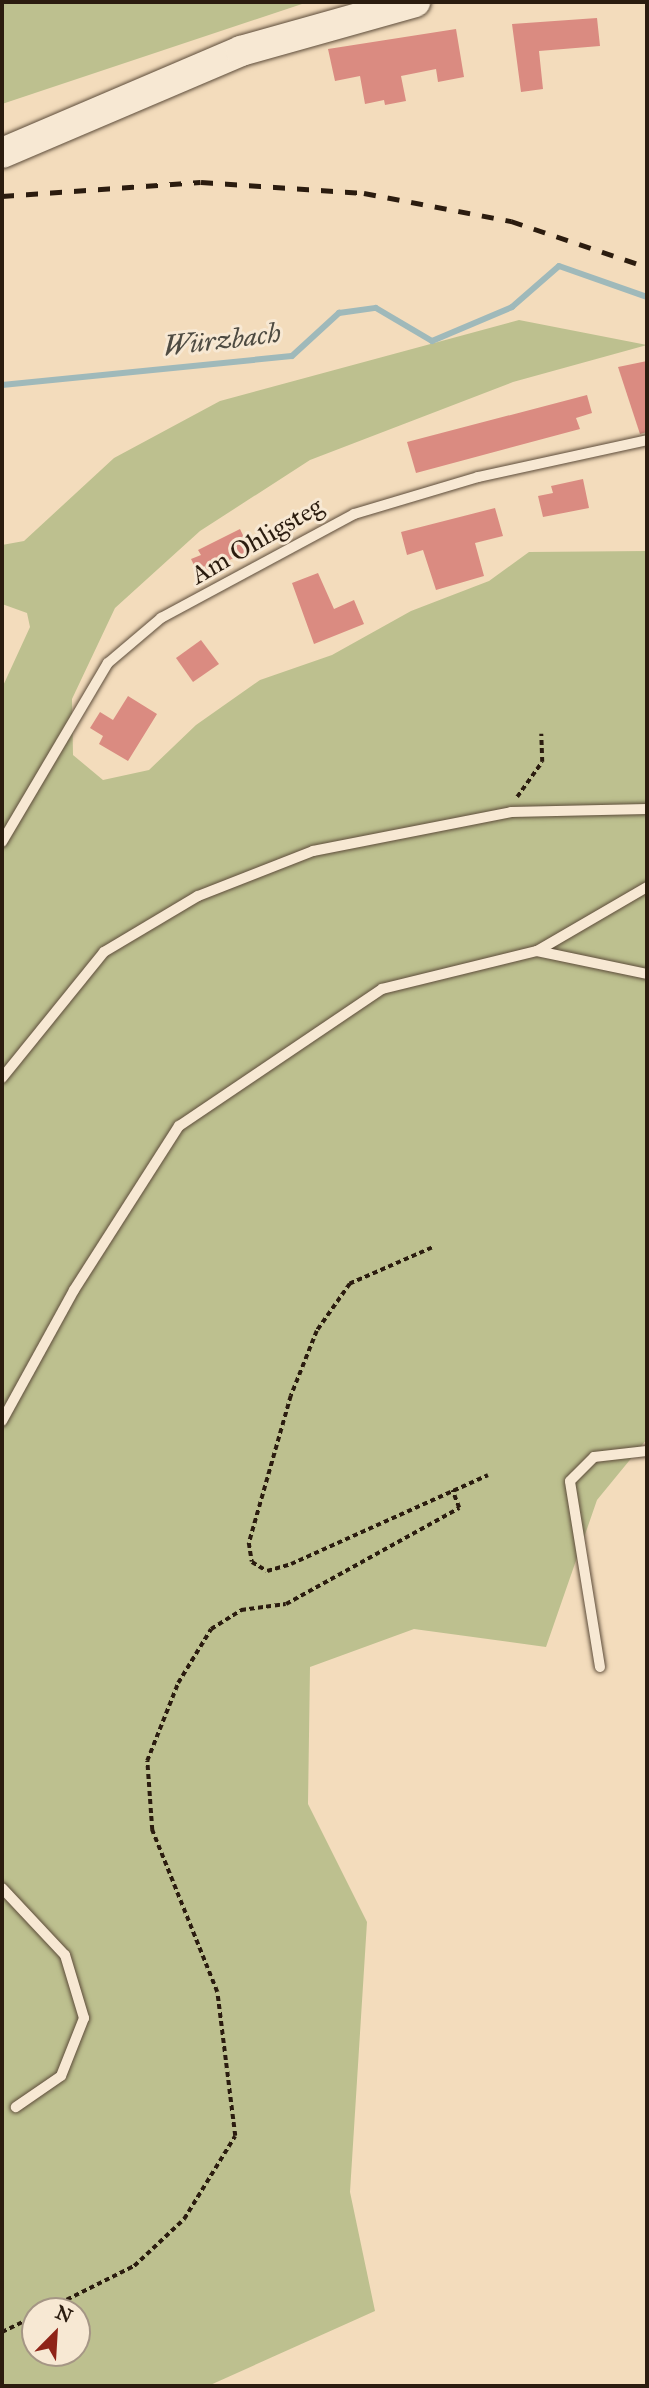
<!DOCTYPE html>
<html>
<head>
<meta charset="utf-8">
<style>
	body { margin:0 }
	#map { position:relative; width:649px; height:2388px; overflow:hidden; background:#f3dcbc; font-family:"IM FELL Great Primer",serif }
	div>[style] { position:absolute }
	.green>* { inset:0; background:#bdc08f }
	.stream>* { height:6px; margin:-3px; padding:0 3px; transform-origin:3px; border-radius:3px; background:#9fb9ba }
	.building>* { inset:0; background:#da8b81 }
	.path>* { height:3.5px; margin-top:-1.75px; transform-origin:0; background:repeating-linear-gradient(90deg,#2b1c0f 0 5px,transparent 0 8.5px) }
	.roads { filter:drop-shadow(0 0 2px #5d4c3a) drop-shadow(0 0 2px #5d4c3a) }
	.service>* { height:10px; margin:-5px; padding:0 5px; transform-origin:5px; border-radius:5px; background:#f7e8d3 }
	.secondary>* { height:30px; margin:-15px; padding:0 15px; transform-origin:15px; border-radius:15px; background:#f7e8d3 }
	.rail>* { height:5px; margin-top:-2.5px; transform-origin:0; background:repeating-linear-gradient(90deg,#2b1c0f 0 12px,transparent 0 24px) }
	span { translate:-50% -50%; white-space:nowrap; text-align:center; line-height:1.15; -webkit-text-stroke:6px #f7e8d3; paint-order:stroke }
	.street-label { font-size:26px; color:#2b1c0f }
	.water-label { font-size:28px; color:#4e4b42; font-style:italic }
	.frame { position:absolute; inset:0; border:4px solid #2b1c0f; pointer-events:none }
	.north { position:absolute; left:21px; top:2297px; width:70px; height:70px; box-sizing:border-box; background:#f7e8d3; border:2px solid #a59685; border-radius:50%; rotate:24deg; font-size:19px; font-weight:700; line-height:28px; text-align:center; color:#2b1c0f }
	.north::after { content:''; display:block; margin:auto; width:24px; height:32px; background:#8f2418; clip-path:polygon(50% 0,100% 100%,50% 72%,0 100%) }
</style>
</head>
<body>
<div id="map">
	<div class="green">
		<i style="clip-path:polygon(2px 2px,308px 2px,2px 104px)"></i>
		<i style="clip-path:polygon(evenodd,519px 320px,647px 345px,513px 382px,310px 460px,200px 531px,115px 608px,72px 699px,73px 755px,103px 780px,149px 770px,196px 725px,260px 680px,332px 655px,411px 611px,489px 581px,529px 552px,647px 551px,647px 1439px,597px 1500px,546px 1647px,414px 1629px,310px 1667px,308px 1804px,367px 1922px,350px 2192px,375px 2311px,208px 2386px,2px 2386px,2px 688px,30px 627px,27px 613px,2px 604px,2px 545px,24px 541px,114px 458px,220px 401px,519px 320px,35px 2311px,77px 2311px,77px 2353px,35px 2353px,35px 2311px)"></i>
	</div>
	<div class="stream">
		<i style="left:2px;top:385px;width:291px;rotate:-5.7deg"></i>
		<i style="left:292px;top:356px;width:64px;rotate:-42.5deg"></i>
		<i style="left:339px;top:313px;width:37px;rotate:-8deg"></i>
		<i style="left:376px;top:308px;width:65px;rotate:30.5deg"></i>
		<i style="left:432px;top:341px;width:87px;rotate:-23deg"></i>
		<i style="left:512px;top:307px;width:62px;rotate:-41.1deg"></i>
		<i style="left:559px;top:266px;width:93px;rotate:19.4deg"></i>
	</div>
	<div class="building">
		<i style="clip-path:polygon(597px 18px,600px 46px,539px 51px,543px 89px,521px 92px,512px 24px)"></i>
		<i style="clip-path:polygon(456px 29px,464px 77px,438px 82px,436px 69px,401px 76px,406px 101px,385px 105px,384px 100px,365px 104px,360px 76px,335px 81px,328px 49px)"></i>
		<i style="clip-path:polygon(647px 361px,647px 432px,640px 434px,618px 367px)"></i>
		<i style="clip-path:polygon(587px 395px,592px 413px,576px 418px,580px 429px,416px 473px,407px 442px)"></i>
		<i style="clip-path:polygon(583px 479px,589px 508px,543px 517px,538px 496px,553px 493px,551px 486px)"></i>
		<i style="clip-path:polygon(495px 508px,503px 536px,475px 543px,484px 576px,436px 590px,423px 550px,407px 555px,401px 532px)"></i>
		<i style="clip-path:polygon(240px 529px,250px 550px,199px 575px,191px 559px,201px 555px,198px 550px)"></i>
		<i style="clip-path:polygon(318px 573px,334px 609px,354px 600px,364px 624px,314px 644px,292px 583px)"></i>
		<i style="clip-path:polygon(201px 640px,219px 664px,193px 682px,176px 658px)"></i>
		<i style="clip-path:polygon(128px 696px,157px 714px,128px 761px,99px 744px,103px 736px,90px 728px,100px 712px,113px 720px)"></i>
	</div>
	<div class="path">
		<i style="left:517px;top:797px;width:43px;rotate:-54.5deg"></i>
		<i style="left:542px;top:762px;width:28px;rotate:-92deg"></i>
		<i style="left:432px;top:1248px;width:90px;rotate:156.3deg"></i>
		<i style="left:350px;top:1284px;width:57px;rotate:125.1deg"></i>
		<i style="left:317px;top:1331px;width:70px;rotate:111.8deg"></i>
		<i style="left:291px;top:1396px;width:153px;rotate:105.9deg"></i>
		<i style="left:249px;top:1543px;width:19px;rotate:81deg"></i>
		<i style="left:252px;top:1562px;width:17px;rotate:31deg"></i>
		<i style="left:267px;top:1571px;width:25px;rotate:-16deg"></i>
		<i style="left:291px;top:1564px;width:216px;rotate:-24.3deg"></i>
		<i style="left:44px;top:2311px;width:101px;rotate:-26.6deg"></i>
		<i style="left:134px;top:2266px;width:69px;rotate:-43.2deg"></i>
		<i style="left:184px;top:2219px;width:97px;rotate:-58.4deg"></i>
		<i style="left:235px;top:2136px;width:145px;rotate:-97.1deg"></i>
		<i style="left:217px;top:1992px;width:175px;rotate:-111.9deg"></i>
		<i style="left:152px;top:1830px;width:69px;rotate:-94.1deg"></i>
		<i style="left:147px;top:1761px;width:84px;rotate:-68.3deg"></i>
		<i style="left:178px;top:1683px;width:63px;rotate:-58.6deg"></i>
		<i style="left:211px;top:1629px;width:36px;rotate:-32deg"></i>
		<i style="left:241px;top:1610px;width:45px;rotate:-7.6deg"></i>
		<i style="left:286px;top:1604px;width:198px;rotate:-29deg"></i>
		<i style="left:459px;top:1508px;width:19px;rotate:-111deg"></i>
		<i style="left:2px;top:2332px;width:37px;rotate:-26deg"></i>
	</div>
	<div class="roads">
		<div class="service">
			<i style="left:2px;top:842px;width:208px;rotate:-59.4deg"></i>
			<i style="left:108px;top:663px;width:70px;rotate:-40.3deg"></i>
			<i style="left:161px;top:618px;width:219px;rotate:-28.3deg"></i>
			<i style="left:354px;top:514px;width:129px;rotate:-16.6deg"></i>
			<i style="left:478px;top:477px;width:173px;rotate:-12.3deg"></i>
			<i style="left:647px;top:887px;width:127px;rotate:149.8deg"></i>
			<i style="left:537px;top:951px;width:112px;rotate:11.8deg"></i>
			<i style="left:2px;top:1078px;width:162px;rotate:-51deg"></i>
			<i style="left:104px;top:952px;width:109px;rotate:-30.8deg"></i>
			<i style="left:198px;top:896px;width:123px;rotate:-21.4deg"></i>
			<i style="left:313px;top:851px;width:202px;rotate:-11.1deg"></i>
			<i style="left:511px;top:812px;width:136px;rotate:-1.3deg"></i>
			<i style="left:2px;top:1421px;width:149px;rotate:-61.2deg"></i>
			<i style="left:74px;top:1290px;width:195px;rotate:-57.4deg"></i>
			<i style="left:179px;top:1126px;width:245px;rotate:-34deg"></i>
			<i style="left:382px;top:989px;width:160px;rotate:-13.8deg"></i>
			<i style="left:600px;top:1667px;width:188px;rotate:-99.2deg"></i>
			<i style="left:570px;top:1481px;width:34px;rotate:-45deg"></i>
			<i style="left:594px;top:1457px;width:53px;rotate:-6.5deg"></i>
			<i style="left:2px;top:1888px;width:92px;rotate:46.8deg"></i>
			<i style="left:65px;top:1955px;width:66px;rotate:73.2deg"></i>
			<i style="left:84px;top:2018px;width:62px;rotate:111.6deg"></i>
			<i style="left:61px;top:2076px;width:55px;rotate:145.4deg"></i>
		</div>
		<div class="secondary">
			<i style="left:2px;top:153px;width:260px;rotate:-23.1deg"></i>
			<i style="left:241px;top:51px;width:181px;rotate:-15.7deg"></i>
		</div>
	</div>
	<div class="rail">
		<i style="left:2px;top:196px;width:199px;rotate:-4deg"></i>
		<i style="left:201px;top:182px;width:163px;rotate:3.9deg"></i>
		<i style="left:364px;top:193px;width:150px;rotate:10.8deg"></i>
		<i style="left:511px;top:221px;width:144px;rotate:18.7deg"></i>
	</div>
	<div class="street-label">
		<span style="left:257px;top:541px;rotate:-30deg">Am Ohligsteg</span>
	</div>
	<div class="water-label">
		<span style="left:222px;top:340px;rotate:-7deg">Würzbach</span>
	</div>
	<div class="frame"></div>
	<div class="north">N</div>
</div>
</body>
</html>
